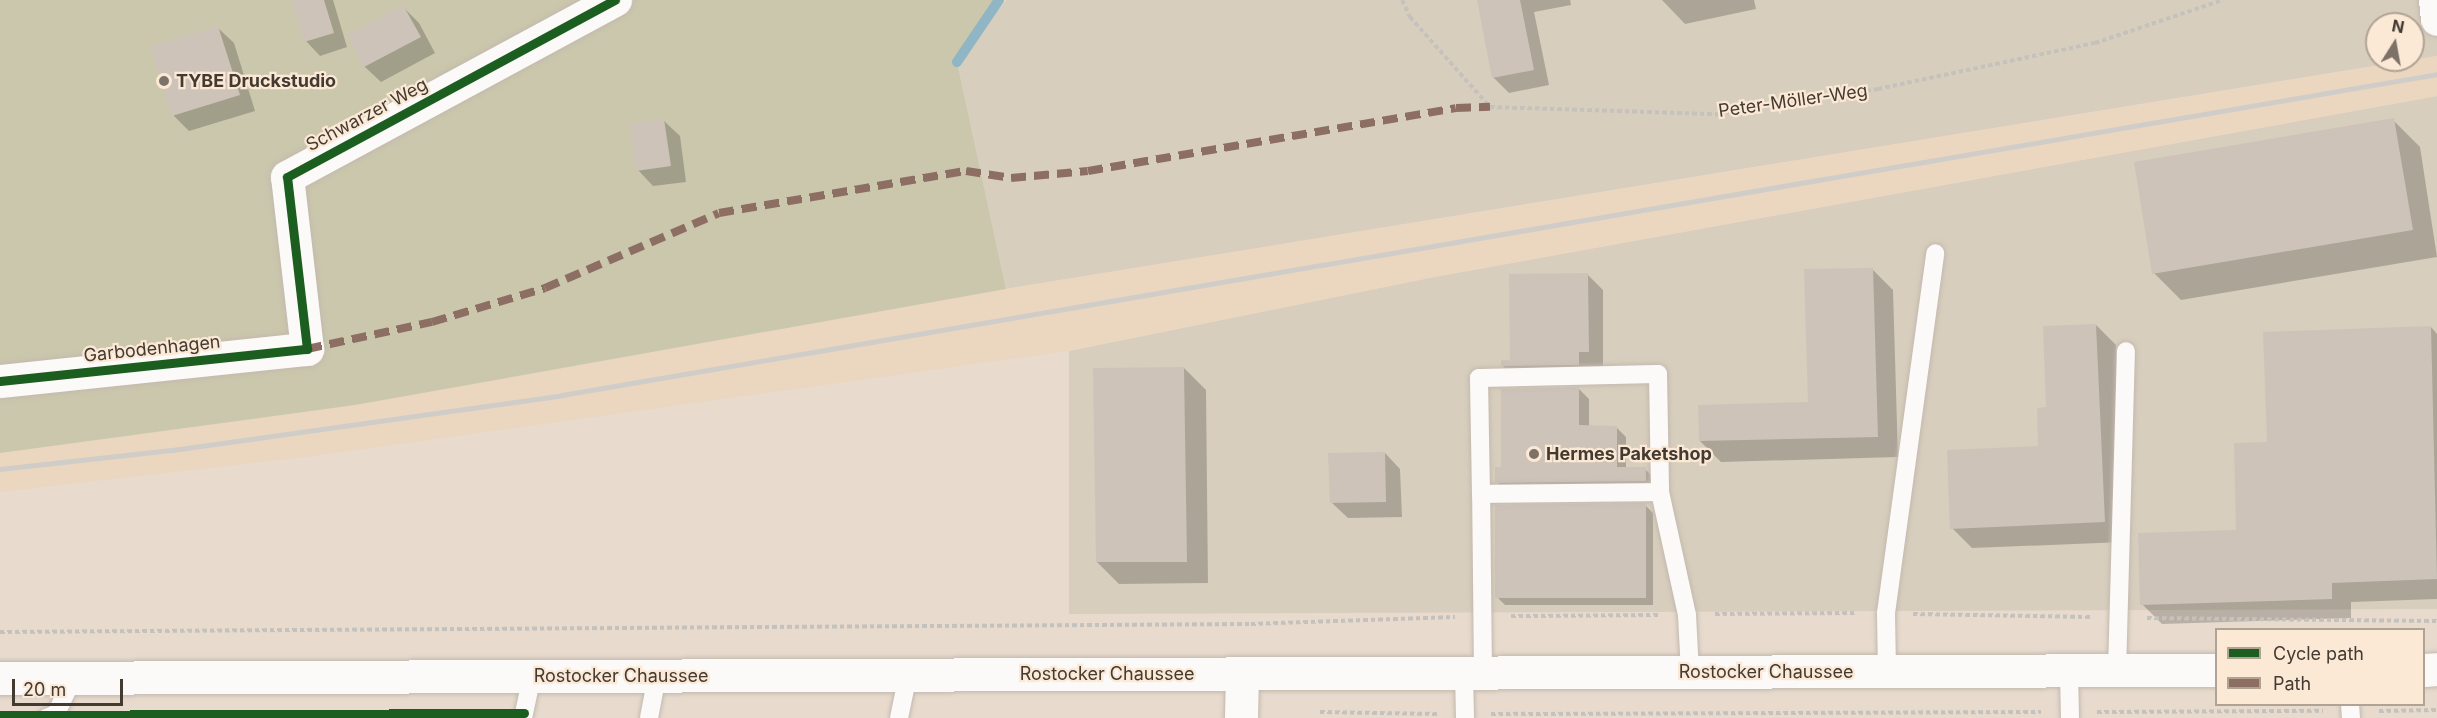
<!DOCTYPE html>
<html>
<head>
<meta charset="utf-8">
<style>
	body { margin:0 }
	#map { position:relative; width:2437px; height:718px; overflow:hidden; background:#e8dbce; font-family:Inter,sans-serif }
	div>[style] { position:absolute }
	.commercial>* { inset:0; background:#d8cebd }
	.built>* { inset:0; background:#ebd6c0 }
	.green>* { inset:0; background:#cac7ac }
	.shadow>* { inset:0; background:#0003 }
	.stream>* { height:10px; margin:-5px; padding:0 5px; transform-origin:5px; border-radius:5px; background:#90b5c4 }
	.building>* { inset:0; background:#cdc3b9 }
	.path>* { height:4px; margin-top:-2px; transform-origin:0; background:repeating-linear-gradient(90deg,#c5c1bc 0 4.5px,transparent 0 7.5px) }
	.roads { filter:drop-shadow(0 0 2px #c3b9af) drop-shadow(0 0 2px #c3b9af) }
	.lane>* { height:18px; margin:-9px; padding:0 9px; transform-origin:9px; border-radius:9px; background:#fcfaf8 }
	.street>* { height:33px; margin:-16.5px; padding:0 16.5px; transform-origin:16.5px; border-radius:16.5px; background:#fcfaf8 }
	.secondary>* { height:33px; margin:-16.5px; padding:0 16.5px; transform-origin:16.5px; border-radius:16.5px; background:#fcfaf8 }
	.rail>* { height:4.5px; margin:-2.25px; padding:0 2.25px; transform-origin:2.25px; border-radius:2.25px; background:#d0cdc9 }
	.quiet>* { height:8px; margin-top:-4px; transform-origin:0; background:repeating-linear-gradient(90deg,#8d6e63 0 15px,transparent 0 23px) }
	.cycleway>* { height:9px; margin:-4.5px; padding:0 4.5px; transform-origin:4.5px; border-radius:4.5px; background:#1b5e20 }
	.dots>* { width:16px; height:16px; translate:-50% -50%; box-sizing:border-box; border:3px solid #fbe9d6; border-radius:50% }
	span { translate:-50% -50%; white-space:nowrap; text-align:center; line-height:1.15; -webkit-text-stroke:4.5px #fbe9d6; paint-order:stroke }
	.poi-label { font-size:18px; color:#433a31; font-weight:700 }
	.left { translate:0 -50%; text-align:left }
	.street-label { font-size:18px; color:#433a31 }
	.legend { position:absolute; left:2215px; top:628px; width:210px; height:78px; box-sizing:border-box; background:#fbe9d6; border:2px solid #b1a394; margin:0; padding:8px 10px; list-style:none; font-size:18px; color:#433a31 }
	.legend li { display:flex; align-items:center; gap:12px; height:30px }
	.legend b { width:30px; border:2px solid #b1a394 }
	.north { position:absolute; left:2365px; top:12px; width:60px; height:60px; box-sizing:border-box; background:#fbe9d6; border:2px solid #b1a394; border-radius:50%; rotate:11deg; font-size:16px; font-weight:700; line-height:24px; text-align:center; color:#433a31 }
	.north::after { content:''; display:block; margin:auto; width:21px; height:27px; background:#7d7268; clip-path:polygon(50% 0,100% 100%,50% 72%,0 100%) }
	.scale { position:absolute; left:12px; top:679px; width:111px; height:27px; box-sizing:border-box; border:3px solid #433a31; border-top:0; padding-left:8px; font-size:18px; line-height:21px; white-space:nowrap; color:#433a31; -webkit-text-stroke:4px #fbe9d6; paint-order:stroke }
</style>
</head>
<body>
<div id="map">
	<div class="commercial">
		<i style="clip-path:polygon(1006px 0,2437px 0,2437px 56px,2413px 60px,2413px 24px,2377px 24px,2377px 60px,2411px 60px,1006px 289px,957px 62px)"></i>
		<i style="clip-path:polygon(2437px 96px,2437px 609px,1069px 614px,1069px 351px,1434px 277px)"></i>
	</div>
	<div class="built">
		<i style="clip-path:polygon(2437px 56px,2437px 96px,1434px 277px,1069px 351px,306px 457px,0 492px,0 453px,355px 405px,1006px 289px)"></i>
	</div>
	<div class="green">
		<i style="clip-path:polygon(0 0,999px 0,957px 62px,1006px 289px,355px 405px,0 453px)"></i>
	</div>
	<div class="shadow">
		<i style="clip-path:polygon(293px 0,333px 0,347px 47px,320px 56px,306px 41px)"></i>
		<i style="clip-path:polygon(1478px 0,1570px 0,1571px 5px,1534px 12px,1549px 85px,1509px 93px,1493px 77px)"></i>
		<i style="clip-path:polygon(1662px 0,1754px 0,1756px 9px,1685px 24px)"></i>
		<i style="clip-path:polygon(403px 7px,419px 23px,435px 53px,381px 82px,365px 67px,349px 36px)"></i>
		<i style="clip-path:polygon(218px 28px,234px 43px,255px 111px,189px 131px,174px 116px,152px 48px)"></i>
		<i style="clip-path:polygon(2393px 120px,2420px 147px,2437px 257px,2181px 300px,2154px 273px)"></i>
		<i style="clip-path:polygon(664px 121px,680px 136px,686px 182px,653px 186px,638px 170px)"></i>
		<i style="clip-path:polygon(1872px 269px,1893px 290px,1898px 457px,1721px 462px,1700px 441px,1810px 403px)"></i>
		<i style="clip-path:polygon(1588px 275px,1603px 290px,1603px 367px,1518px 381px,1503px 366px,1511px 362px)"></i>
		<i style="clip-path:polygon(2096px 325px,2116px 345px,2124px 542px,1972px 548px,1952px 528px,2040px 448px,2048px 409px)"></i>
		<i style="clip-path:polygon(2431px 327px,2437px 334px,2437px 599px,2351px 602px,2351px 618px,2162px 624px,2142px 604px,2238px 531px,2269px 444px)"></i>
		<i style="clip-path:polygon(1184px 368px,1206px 390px,1208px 583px,1119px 584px,1097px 562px)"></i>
		<i style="clip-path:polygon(1579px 389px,1589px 399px,1589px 427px,1616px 427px,1626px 437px,1626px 469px,1645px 469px,1655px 479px,1655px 491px,1507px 492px,1497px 482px,1503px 468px)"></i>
		<i style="clip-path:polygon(1385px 453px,1400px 469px,1402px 517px,1348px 518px,1332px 503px)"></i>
		<i style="clip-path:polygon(1645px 505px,1653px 513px,1653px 605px,1505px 605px,1497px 597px)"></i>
	</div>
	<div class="stream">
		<i style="left:957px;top:62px;width:75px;rotate:-55.9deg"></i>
	</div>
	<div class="building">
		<i style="clip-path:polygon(291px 0,324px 0,334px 33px,304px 42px)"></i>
		<i style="clip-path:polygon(1477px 0,1520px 0,1534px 70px,1492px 78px)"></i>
		<i style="clip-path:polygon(403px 5px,421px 37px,364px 67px,347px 35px)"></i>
		<i style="clip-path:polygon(218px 26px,240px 95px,172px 116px,150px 47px)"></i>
		<i style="clip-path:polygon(2394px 118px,2413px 230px,2152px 274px,2134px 162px)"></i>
		<i style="clip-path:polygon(664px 119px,671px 166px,636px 171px,629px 124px)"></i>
		<i style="clip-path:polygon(1873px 268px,1878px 437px,1699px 441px,1698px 405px,1808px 402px,1804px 269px)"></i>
		<i style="clip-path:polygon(1588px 273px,1589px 352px,1579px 352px,1579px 365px,1501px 366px,1501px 360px,1510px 360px,1509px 274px)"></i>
		<i style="clip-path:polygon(2096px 324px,2105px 522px,1950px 529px,1947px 450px,2038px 446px,2037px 408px,2046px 407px,2043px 326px)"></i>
		<i style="clip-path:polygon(2431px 326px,2437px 579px,2332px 583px,2332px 599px,2140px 605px,2138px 533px,2236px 530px,2234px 443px,2267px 442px,2263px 332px)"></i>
		<i style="clip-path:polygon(1184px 367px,1187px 562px,1096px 562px,1093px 368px)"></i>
		<i style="clip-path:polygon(1579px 387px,1579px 425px,1617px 426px,1617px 467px,1646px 467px,1646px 481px,1495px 483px,1495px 467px,1501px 467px,1501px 389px)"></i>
		<i style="clip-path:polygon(1385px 452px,1386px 502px,1330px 503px,1328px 453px)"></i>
		<i style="clip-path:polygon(1646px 503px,1646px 598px,1495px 598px,1495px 505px)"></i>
	</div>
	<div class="path">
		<i style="left:1402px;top:0;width:19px;rotate:65deg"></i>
		<i style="left:1410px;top:17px;width:120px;rotate:48.4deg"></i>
		<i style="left:1490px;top:107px;width:228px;rotate:1.8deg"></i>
		<i style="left:1718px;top:114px;width:162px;rotate:-8.9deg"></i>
		<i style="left:1878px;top:89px;width:222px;rotate:-12deg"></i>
		<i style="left:2095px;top:43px;width:135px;rotate:-18.6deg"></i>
		<i style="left:1715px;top:614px;width:142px;rotate:-0.4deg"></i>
		<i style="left:1913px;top:614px;width:178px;rotate:1deg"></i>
		<i style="left:1511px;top:616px;width:148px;rotate:-0.4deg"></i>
		<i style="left:2147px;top:618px;width:290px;rotate:0.6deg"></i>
		<i style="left:0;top:632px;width:1251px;rotate:-0.37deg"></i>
		<i style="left:1251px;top:624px;width:204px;rotate:-2deg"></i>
		<i style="left:2379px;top:711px;width:58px;rotate:-1deg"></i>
		<i style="left:1320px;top:712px;width:118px;rotate:1deg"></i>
		<i style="left:2097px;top:712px;width:226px;rotate:-0.3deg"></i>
		<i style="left:1491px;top:714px;width:550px;rotate:-0.21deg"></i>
	</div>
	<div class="roads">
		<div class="lane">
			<i style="left:1481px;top:494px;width:116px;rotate:-91deg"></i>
			<i style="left:1479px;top:378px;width:179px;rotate:-1.3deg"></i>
			<i style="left:1658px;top:374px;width:118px;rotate:89deg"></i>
			<i style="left:1887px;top:671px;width:58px;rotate:-91deg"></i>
			<i style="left:1886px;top:613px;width:363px;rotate:-82.2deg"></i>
			<i style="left:2069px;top:671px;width:47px;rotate:88.8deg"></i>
			<i style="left:2117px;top:671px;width:320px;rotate:-88.4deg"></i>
			<i style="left:1464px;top:673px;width:45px;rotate:88.7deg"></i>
			<i style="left:1483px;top:673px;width:179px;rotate:-90.6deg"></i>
			<i style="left:1481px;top:494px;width:179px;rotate:-0.6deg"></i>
			<i style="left:1660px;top:492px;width:126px;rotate:77.6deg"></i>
			<i style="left:1687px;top:615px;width:57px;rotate:87deg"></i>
			<i style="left:2350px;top:704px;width:14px;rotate:86deg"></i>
			<i style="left:46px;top:718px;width:11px;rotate:-22deg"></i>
			<i style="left:56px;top:714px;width:40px;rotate:-65deg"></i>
			<i style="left:523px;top:718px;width:43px;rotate:-77.9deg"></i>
			<i style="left:649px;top:718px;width:43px;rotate:-79.2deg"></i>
			<i style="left:899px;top:718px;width:44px;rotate:-78.2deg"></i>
		</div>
		<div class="street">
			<i style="left:2435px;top:0;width:19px;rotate:84deg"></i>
			<i style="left:0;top:381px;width:309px;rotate:-6deg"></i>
			<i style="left:307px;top:349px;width:173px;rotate:-96.6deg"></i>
			<i style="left:287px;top:177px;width:373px;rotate:-28.4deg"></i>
			<i style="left:1241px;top:718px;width:44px;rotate:-88.7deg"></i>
		</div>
		<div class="secondary">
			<i style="left:2424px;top:670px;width:13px;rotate:-4deg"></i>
			<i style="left:0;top:678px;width:2216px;rotate:-0.21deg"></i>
		</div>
	</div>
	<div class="rail">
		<i style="left:0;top:469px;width:174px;rotate:-6.3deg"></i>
		<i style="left:173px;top:450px;width:393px;rotate:-8deg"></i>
		<i style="left:562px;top:395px;width:1902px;rotate:-9.71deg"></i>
	</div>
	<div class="quiet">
		<i style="left:307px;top:349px;width:128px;rotate:-12.2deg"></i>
		<i style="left:432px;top:322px;width:118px;rotate:-16.7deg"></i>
		<i style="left:545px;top:288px;width:189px;rotate:-23.3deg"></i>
		<i style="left:719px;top:213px;width:251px;rotate:-9.7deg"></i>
		<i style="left:966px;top:171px;width:46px;rotate:8.8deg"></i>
		<i style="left:1011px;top:178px;width:77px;rotate:-5.2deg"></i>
		<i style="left:1088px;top:171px;width:373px;rotate:-9.7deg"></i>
		<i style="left:1456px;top:108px;width:34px;rotate:-2deg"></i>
	</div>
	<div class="cycleway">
		<i style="left:0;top:381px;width:309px;rotate:-6deg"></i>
		<i style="left:307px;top:349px;width:173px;rotate:-96.6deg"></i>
		<i style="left:287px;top:177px;width:373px;rotate:-28.4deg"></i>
		<i style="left:0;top:715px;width:524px;rotate:-0.22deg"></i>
	</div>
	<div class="dots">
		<i style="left:164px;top:81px;background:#7d7268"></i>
		<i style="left:1534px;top:454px;background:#7d7268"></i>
	</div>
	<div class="poi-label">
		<span class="left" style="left:176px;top:81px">TYBE Druckstudio</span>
		<span class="left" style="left:1546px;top:454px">Hermes Paketshop</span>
	</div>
	<div class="street-label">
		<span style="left:1793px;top:101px;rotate:-8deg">Peter-Möller-Weg</span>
		<span style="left:367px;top:115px;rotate:-28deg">Schwarzer Weg</span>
		<span style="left:152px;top:349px;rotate:-6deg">Garbodenhagen</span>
		<span style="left:1766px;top:672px">Rostocker Chaussee</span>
		<span style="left:1107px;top:674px">Rostocker Chaussee</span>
		<span style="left:621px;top:676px">Rostocker Chaussee</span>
	</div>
	<ul class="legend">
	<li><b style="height:8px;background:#1b5e20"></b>Cycle path</li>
	<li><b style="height:8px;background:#8d6e63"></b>Path</li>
	</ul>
	<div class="north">N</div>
	<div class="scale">20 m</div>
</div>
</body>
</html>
